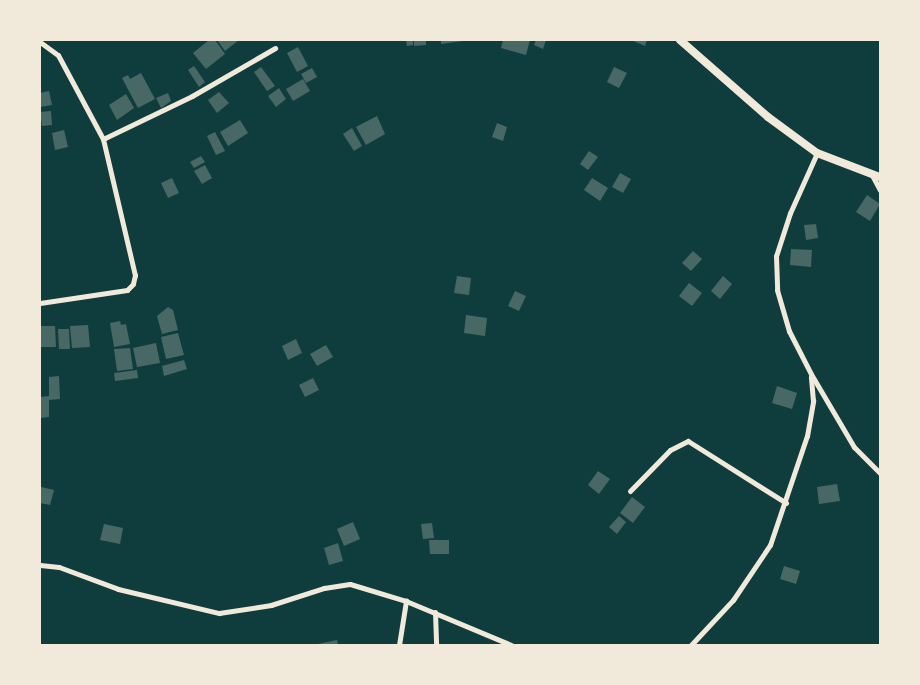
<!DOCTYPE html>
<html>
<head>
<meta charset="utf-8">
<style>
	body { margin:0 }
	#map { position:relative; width:920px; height:685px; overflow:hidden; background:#0f3d3e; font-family:Barlow,sans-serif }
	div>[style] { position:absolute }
	.building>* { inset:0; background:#486865 }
	.minor>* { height:5px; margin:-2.5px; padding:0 2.5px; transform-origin:2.5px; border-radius:2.5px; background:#f1e9da }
	.tertiary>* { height:8px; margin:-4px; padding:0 4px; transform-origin:4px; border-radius:4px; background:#f1e9da }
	span { translate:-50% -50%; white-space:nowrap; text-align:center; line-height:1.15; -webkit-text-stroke:4.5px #f1e9da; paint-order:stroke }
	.frame { position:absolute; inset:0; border:41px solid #f1e9da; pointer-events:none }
</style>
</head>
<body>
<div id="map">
	<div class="building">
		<i style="clip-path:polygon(209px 40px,215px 40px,225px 54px,206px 69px,193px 53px)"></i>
		<i style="clip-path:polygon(217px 40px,239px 40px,225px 51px)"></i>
		<i style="clip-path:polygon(406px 40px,413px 40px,413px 45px,407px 46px)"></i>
		<i style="clip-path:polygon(414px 40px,426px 40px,426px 45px,414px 46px)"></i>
		<i style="clip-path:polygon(441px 40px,463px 40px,463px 41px,441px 44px)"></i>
		<i style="clip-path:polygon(503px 40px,530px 40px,526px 55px,501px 48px)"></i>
		<i style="clip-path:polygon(536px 40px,546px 40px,543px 49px,534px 45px)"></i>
		<i style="clip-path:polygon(631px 40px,647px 40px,645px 46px)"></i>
		<i style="clip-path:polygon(298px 47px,308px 66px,297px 72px,287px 53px)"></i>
		<i style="clip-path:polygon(194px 66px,205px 82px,199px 87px,188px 70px)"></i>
		<i style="clip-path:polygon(261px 67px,275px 86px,267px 91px,254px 72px)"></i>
		<i style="clip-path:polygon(614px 67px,627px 73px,619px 88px,607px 82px)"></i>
		<i style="clip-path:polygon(312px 68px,317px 77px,306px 83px,301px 74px)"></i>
		<i style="clip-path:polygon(141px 73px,155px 99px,138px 108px,122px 78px,128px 75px,130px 79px)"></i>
		<i style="clip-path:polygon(303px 79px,310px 91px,293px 101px,286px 89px)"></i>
		<i style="clip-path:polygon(279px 88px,286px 99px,276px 107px,268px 96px)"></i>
		<i style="clip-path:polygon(49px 91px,52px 105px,40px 107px,40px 93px)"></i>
		<i style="clip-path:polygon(219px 92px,229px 103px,217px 113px,208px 100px)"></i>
		<i style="clip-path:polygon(168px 93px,171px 101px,161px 108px,156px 98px)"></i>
		<i style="clip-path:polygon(126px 94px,134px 108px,117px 120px,109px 105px)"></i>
		<i style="clip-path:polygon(51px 111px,52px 125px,42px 126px,40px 112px)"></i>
		<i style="clip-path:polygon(377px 116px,385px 134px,366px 145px,356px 127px)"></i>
		<i style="clip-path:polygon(240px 120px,248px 133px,228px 146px,220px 132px)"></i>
		<i style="clip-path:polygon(497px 123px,507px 127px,503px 141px,492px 137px)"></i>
		<i style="clip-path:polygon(352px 128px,362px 146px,354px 151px,343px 134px)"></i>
		<i style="clip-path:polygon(64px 130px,68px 147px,55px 150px,52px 133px)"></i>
		<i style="clip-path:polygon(215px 132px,225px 151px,216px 155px,207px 136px)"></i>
		<i style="clip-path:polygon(589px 151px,598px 157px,588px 170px,580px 164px)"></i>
		<i style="clip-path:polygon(201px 156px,205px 162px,194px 168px,190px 162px)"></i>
		<i style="clip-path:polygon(205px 165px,212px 178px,202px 184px,194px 171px)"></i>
		<i style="clip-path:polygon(620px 173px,631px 179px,623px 193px,612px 187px)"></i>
		<i style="clip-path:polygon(172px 178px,179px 193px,168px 198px,161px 183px)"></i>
		<i style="clip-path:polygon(592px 178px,608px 188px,600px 201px,584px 190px)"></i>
		<i style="clip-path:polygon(867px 195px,880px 204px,870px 221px,856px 212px)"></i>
		<i style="clip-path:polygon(816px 224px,818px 238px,806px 240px,804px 225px)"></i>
		<i style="clip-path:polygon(791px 249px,812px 250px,811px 267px,790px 265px)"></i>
		<i style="clip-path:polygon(693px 251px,702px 259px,691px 271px,682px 263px)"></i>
		<i style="clip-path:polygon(457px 276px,471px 278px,469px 295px,454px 293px)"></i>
		<i style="clip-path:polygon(723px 276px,732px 284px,720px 299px,711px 291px)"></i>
		<i style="clip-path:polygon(689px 283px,702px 293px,692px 306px,679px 296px)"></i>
		<i style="clip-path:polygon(515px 291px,526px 296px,519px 311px,508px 306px)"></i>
		<i style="clip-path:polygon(168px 307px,173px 310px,178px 330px,162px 334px,157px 316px)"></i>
		<i style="clip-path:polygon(466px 315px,487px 318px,485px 336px,464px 333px)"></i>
		<i style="clip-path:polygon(120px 321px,121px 325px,126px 324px,130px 344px,114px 347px,110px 323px)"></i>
		<i style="clip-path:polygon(88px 325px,90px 347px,72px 348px,70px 326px)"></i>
		<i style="clip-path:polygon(40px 326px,55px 326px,56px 347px,40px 347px)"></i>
		<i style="clip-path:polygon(58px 329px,69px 329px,70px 349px,59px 349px)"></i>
		<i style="clip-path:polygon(178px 333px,184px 355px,166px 359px,161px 337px)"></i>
		<i style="clip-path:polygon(296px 339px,302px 353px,288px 360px,282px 346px)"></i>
		<i style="clip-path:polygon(156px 343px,160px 363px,137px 367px,133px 348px)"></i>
		<i style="clip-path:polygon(326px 345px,333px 357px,317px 366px,310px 354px)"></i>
		<i style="clip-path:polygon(130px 348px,133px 369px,117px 371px,114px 349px)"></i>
		<i style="clip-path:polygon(184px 360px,187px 369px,164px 376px,162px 366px)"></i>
		<i style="clip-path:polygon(137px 370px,138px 378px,115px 381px,114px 373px)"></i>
		<i style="clip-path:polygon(59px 376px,60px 399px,49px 400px,49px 417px,40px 418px,40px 397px,49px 396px,49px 377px)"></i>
		<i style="clip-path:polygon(313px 378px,319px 390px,305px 397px,299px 385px)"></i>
		<i style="clip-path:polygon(777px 386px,797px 393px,792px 409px,772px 403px)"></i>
		<i style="clip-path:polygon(598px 471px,610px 479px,599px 494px,588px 485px)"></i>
		<i style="clip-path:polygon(837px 484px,840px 501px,819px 504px,817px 487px)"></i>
		<i style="clip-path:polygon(41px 487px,54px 490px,50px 505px,40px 503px)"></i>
		<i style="clip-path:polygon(632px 497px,645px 507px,633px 523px,620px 513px)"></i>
		<i style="clip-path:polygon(619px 516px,626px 522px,617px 534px,609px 527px)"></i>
		<i style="clip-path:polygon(353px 522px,360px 539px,344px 546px,337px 529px)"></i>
		<i style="clip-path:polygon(432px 523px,434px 538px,423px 539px,421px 524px)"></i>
		<i style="clip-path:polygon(104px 524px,123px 528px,120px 544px,100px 540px)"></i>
		<i style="clip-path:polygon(429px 540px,449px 540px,449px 554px,430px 554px)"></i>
		<i style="clip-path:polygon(338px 543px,343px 561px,329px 565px,324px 548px)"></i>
		<i style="clip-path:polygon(784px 566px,800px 571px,796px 584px,780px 579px)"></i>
		<i style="clip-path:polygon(337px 640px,338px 645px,318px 645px,318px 644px)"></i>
	</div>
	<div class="minor">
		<i style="left:40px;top:42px;width:22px;rotate:36deg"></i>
		<i style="left:58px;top:55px;width:95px;rotate:61.8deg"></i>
		<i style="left:103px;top:139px;width:140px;rotate:76.8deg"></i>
		<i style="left:135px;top:275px;width:9px;rotate:103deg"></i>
		<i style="left:133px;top:284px;width:8px;rotate:135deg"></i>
		<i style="left:127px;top:290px;width:88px;rotate:171.5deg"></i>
		<i style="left:103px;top:139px;width:99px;rotate:-25.8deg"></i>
		<i style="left:192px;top:96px;width:96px;rotate:-30deg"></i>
		<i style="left:817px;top:153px;width:66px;rotate:114.2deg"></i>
		<i style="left:790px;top:213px;width:45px;rotate:108deg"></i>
		<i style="left:776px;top:256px;width:34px;rotate:88deg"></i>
		<i style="left:777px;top:290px;width:43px;rotate:73.7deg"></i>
		<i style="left:789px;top:331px;width:48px;rotate:62.9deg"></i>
		<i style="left:811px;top:374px;width:85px;rotate:59.5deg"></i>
		<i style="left:854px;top:447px;width:37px;rotate:45deg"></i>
		<i style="left:872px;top:175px;width:17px;rotate:62deg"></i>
		<i style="left:630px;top:491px;width:57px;rotate:-45.7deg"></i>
		<i style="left:670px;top:450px;width:20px;rotate:-27deg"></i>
		<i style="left:688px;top:441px;width:116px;rotate:32.3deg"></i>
		<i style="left:40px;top:565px;width:19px;rotate:6deg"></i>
		<i style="left:59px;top:567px;width:63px;rotate:20.4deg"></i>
		<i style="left:118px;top:589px;width:104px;rotate:13.4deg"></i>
		<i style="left:219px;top:613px;width:53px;rotate:-8.7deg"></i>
		<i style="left:271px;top:605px;width:56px;rotate:-17.8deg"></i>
		<i style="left:324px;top:588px;width:26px;rotate:-9deg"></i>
		<i style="left:350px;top:584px;width:59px;rotate:16.9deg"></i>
		<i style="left:406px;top:601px;width:114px;rotate:22.7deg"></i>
		<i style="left:435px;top:612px;width:33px;rotate:88deg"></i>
		<i style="left:399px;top:645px;width:45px;rotate:-81deg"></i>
		<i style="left:691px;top:645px;width:62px;rotate:-47deg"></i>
		<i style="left:733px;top:600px;width:66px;rotate:-56.1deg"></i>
		<i style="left:770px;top:545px;width:115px;rotate:-71.3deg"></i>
		<i style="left:807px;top:436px;width:36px;rotate:-80deg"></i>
		<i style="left:813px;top:401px;width:24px;rotate:-95deg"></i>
	</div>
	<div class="tertiary">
		<i style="left:680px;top:40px;width:117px;rotate:41.2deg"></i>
		<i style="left:768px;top:117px;width:61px;rotate:36.3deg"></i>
		<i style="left:817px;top:153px;width:67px;rotate:20.9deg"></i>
	</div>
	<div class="frame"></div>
</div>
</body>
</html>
